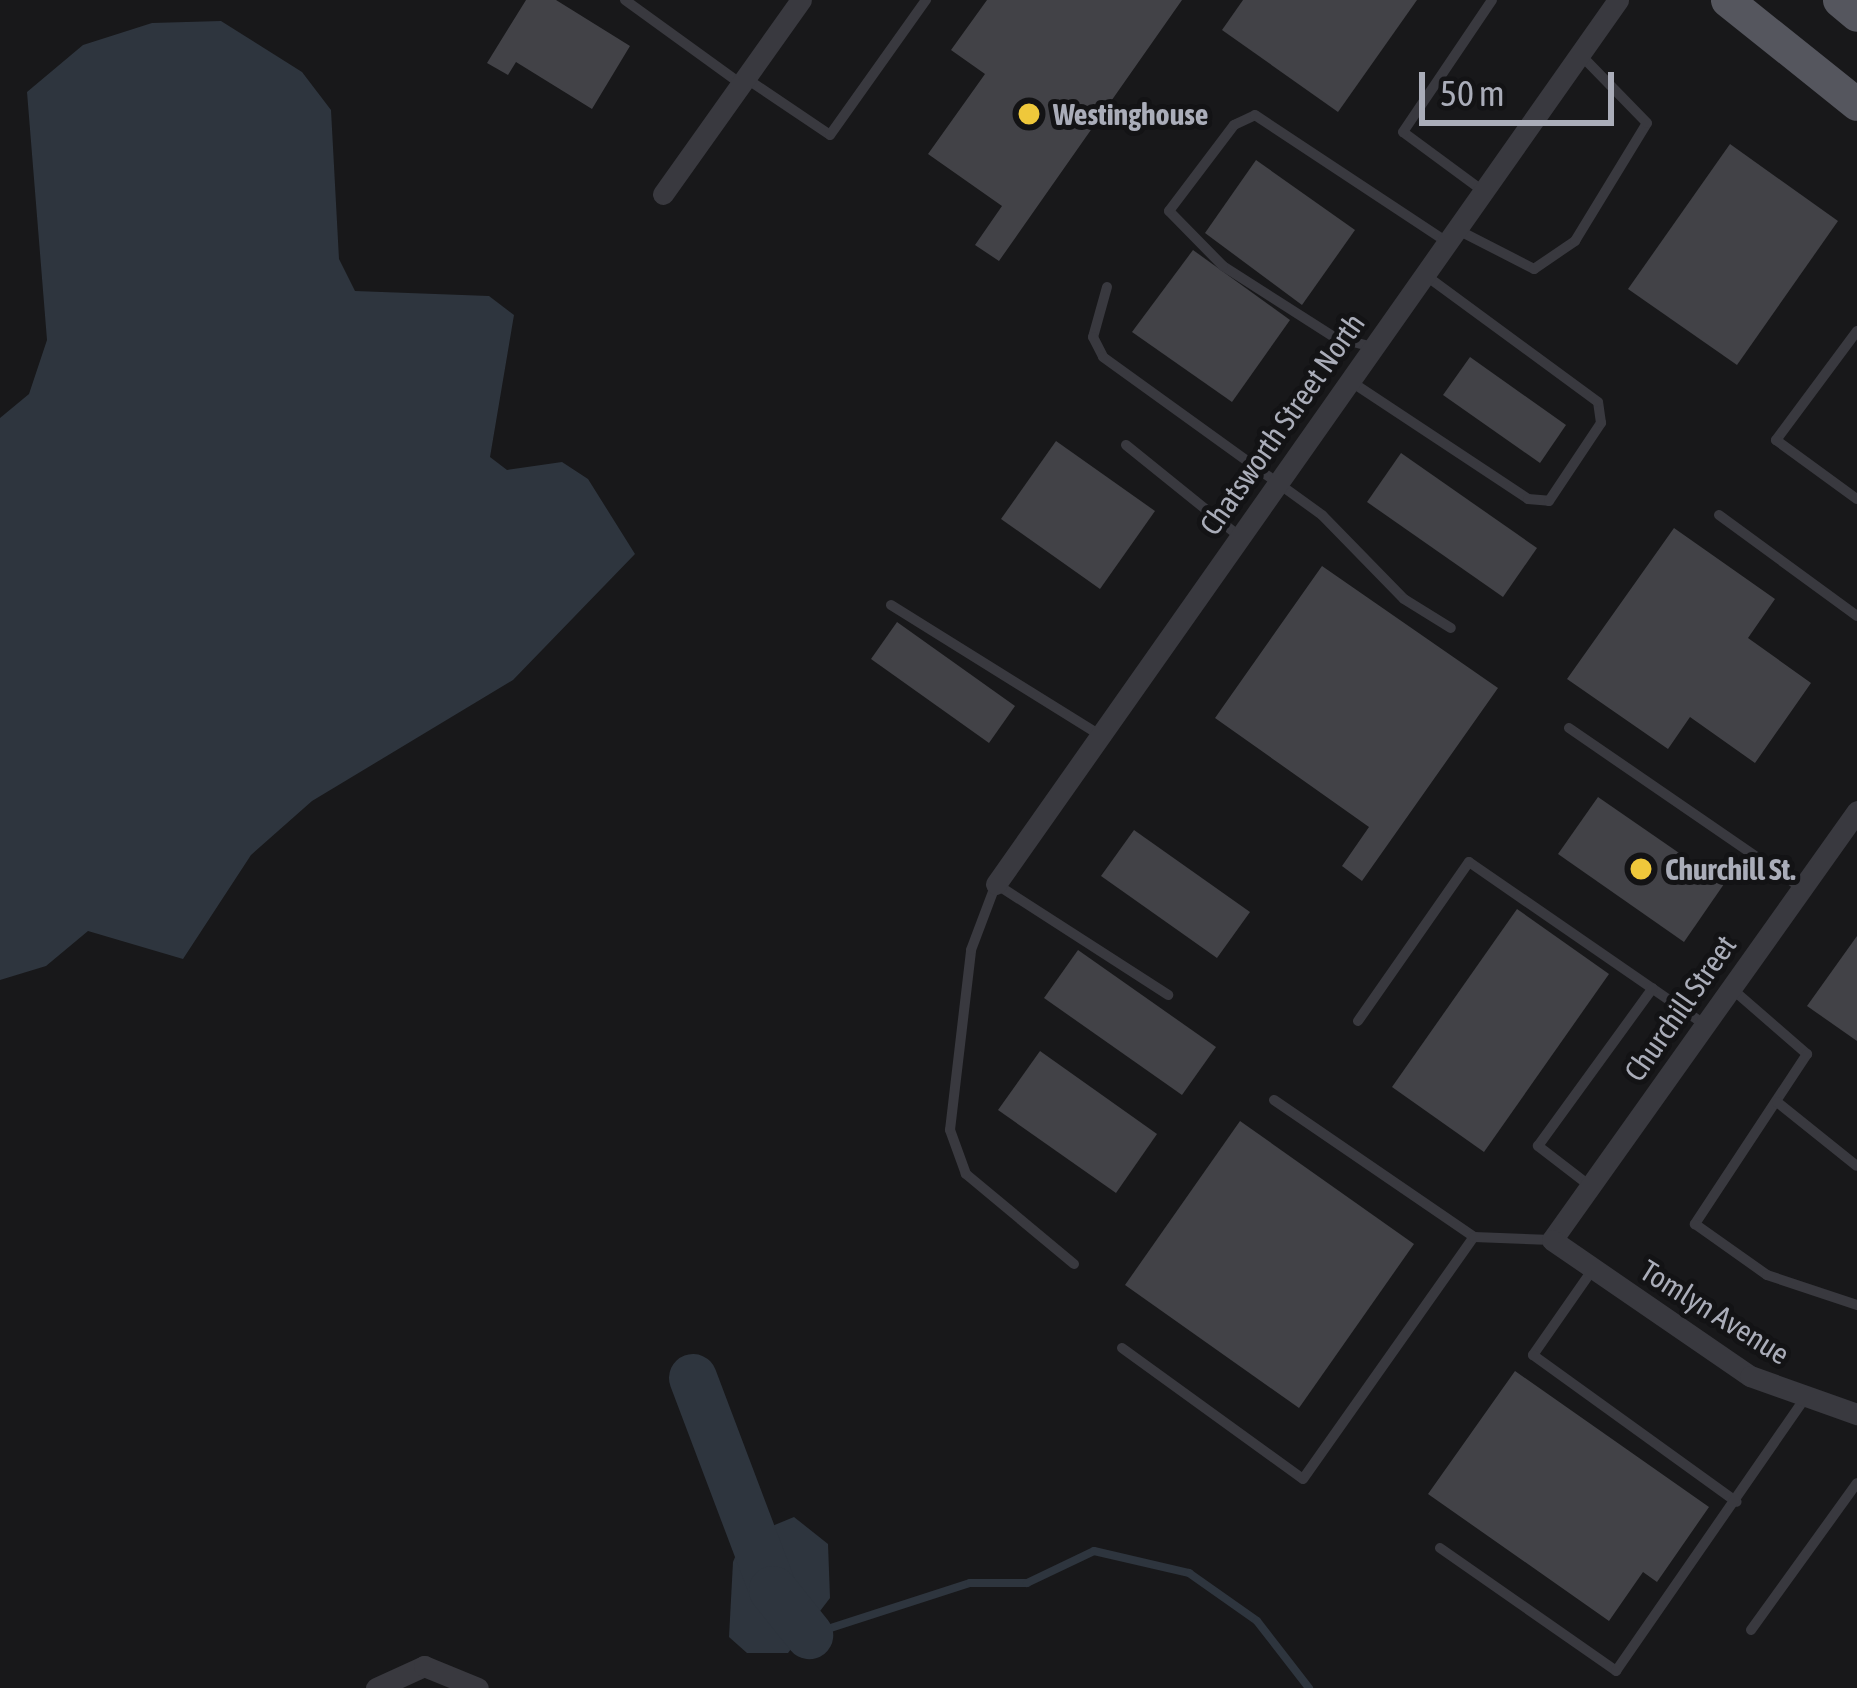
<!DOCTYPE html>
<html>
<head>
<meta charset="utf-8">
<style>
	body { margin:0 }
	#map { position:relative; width:1857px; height:1688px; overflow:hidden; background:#18181a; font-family:"Asap Condensed",sans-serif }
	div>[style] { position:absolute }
	.water>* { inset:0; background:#2e353e }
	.stream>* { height:8px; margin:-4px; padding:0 4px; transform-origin:4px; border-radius:4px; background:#2e353e }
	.river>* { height:48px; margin:-24px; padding:0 24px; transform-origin:24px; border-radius:24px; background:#2e353e }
	.building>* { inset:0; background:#424247 }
	.service>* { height:10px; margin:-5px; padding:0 5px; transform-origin:5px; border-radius:5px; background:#39393f }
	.minor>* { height:21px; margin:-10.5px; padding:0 10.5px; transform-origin:10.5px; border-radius:10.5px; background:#39393f }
	.primary>* { height:33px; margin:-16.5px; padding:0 16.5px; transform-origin:16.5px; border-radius:16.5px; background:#55565e }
	.dots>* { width:33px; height:33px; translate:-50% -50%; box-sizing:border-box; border:6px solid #131315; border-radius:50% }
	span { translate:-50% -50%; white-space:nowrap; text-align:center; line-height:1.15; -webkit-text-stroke:10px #131315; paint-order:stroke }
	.poi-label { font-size:30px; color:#aaadb9; font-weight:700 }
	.left { translate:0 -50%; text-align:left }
	.street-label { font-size:30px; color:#aaadb9 }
	.scale { position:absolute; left:1419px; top:72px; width:195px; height:54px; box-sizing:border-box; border:6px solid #aaadb9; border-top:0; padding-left:15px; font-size:36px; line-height:42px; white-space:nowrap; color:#aaadb9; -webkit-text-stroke:9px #131315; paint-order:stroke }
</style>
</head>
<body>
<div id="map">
	<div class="water">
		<i style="clip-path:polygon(221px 21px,302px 72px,331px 110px,339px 259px,355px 291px,489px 296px,514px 315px,490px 457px,507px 470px,562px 462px,588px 479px,635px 554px,513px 680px,312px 801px,251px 855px,183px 959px,88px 931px,46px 966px,0 980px,0 418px,29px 394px,47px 340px,27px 92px,83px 45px,152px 23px)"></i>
		<i style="clip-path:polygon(794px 1517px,828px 1544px,830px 1598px,788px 1653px,747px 1653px,729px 1637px,733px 1562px,743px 1538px)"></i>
	</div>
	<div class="stream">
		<i style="left:809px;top:1635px;width:169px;rotate:-17.9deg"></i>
		<i style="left:970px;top:1583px;width:57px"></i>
		<i style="left:1027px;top:1583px;width:74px;rotate:-25.5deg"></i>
		<i style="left:1094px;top:1551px;width:98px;rotate:13deg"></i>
		<i style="left:1189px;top:1573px;width:83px;rotate:35.2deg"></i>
		<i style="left:1257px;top:1621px;width:85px;rotate:52.2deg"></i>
	</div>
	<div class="river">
		<i style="left:693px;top:1378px;width:227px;rotate:69.3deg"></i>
		<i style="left:773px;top:1590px;width:58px;rotate:51.3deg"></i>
	</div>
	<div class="building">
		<i style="clip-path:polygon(526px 0,556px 0,630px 46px,592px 109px,516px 62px,508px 75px,487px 63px)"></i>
		<i style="clip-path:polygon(987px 0,1182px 0,999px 261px,975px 245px,1002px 206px,928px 154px,985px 74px,951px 50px)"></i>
		<i style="clip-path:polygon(1243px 0,1417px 0,1338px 112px,1222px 30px)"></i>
		<i style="clip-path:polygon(1730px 144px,1838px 221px,1737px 365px,1628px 289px)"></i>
		<i style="clip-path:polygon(1256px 160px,1355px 230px,1302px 305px,1205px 233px)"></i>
		<i style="clip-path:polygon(1193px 250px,1290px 320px,1232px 402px,1132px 332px)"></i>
		<i style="clip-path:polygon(1470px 357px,1566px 425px,1540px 463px,1443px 395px)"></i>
		<i style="clip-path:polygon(1056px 441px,1155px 511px,1100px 589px,1001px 519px)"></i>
		<i style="clip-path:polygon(1401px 453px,1537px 548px,1503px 597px,1367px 502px)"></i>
		<i style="clip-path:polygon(1674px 528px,1775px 599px,1748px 638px,1811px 683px,1755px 763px,1690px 717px,1668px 749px,1567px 679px)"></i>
		<i style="clip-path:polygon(1322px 566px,1498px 688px,1362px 881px,1342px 866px,1369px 827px,1215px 718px)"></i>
		<i style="clip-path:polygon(897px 622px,1015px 706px,989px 743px,871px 659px)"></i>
		<i style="clip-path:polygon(1598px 797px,1724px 884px,1684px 942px,1558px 854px)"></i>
		<i style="clip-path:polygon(1134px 830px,1250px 912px,1217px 958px,1101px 876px)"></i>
		<i style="clip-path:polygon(1517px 909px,1609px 974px,1484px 1152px,1392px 1087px)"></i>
		<i style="clip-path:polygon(1857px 936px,1857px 1041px,1807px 1006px)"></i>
		<i style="clip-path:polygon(1078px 950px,1216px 1047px,1182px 1095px,1044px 998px)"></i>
		<i style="clip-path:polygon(1040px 1051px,1157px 1134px,1116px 1193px,998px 1110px)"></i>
		<i style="clip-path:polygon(1240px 1121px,1414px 1244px,1299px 1408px,1125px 1285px)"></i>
		<i style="clip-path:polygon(1515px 1371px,1709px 1507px,1657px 1582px,1643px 1572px,1609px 1621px,1428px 1494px)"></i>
	</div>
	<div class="service">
		<i style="left:625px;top:0;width:143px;rotate:35.9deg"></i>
		<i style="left:747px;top:79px;width:100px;rotate:34deg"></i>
		<i style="left:830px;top:135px;width:166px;rotate:-54.6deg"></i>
		<i style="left:1483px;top:191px;width:99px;rotate:-143.6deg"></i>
		<i style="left:1403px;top:132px;width:159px;rotate:-56deg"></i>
		<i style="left:1456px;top:229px;width:88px;rotate:27.1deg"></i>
		<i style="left:1534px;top:269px;width:50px;rotate:-34.3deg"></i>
		<i style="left:1575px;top:241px;width:138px;rotate:-58.6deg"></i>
		<i style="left:1647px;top:123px;width:96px;rotate:-134.2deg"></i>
		<i style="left:1107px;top:287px;width:52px;rotate:105.6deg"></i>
		<i style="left:1093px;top:337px;width:22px;rotate:63deg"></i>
		<i style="left:1103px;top:357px;width:270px;rotate:35.8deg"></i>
		<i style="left:1322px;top:515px;width:117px;rotate:45.7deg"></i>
		<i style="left:1404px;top:599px;width:55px;rotate:31.7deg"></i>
		<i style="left:1857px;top:331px;width:136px;rotate:126.6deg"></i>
		<i style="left:1776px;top:440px;width:100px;rotate:36.1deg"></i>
		<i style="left:1373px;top:347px;width:40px;rotate:-165.6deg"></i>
		<i style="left:1334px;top:337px;width:132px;rotate:-147.4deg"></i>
		<i style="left:1223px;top:266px;width:77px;rotate:-134.5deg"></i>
		<i style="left:1169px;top:211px;width:108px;rotate:-52.9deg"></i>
		<i style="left:1234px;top:125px;width:23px;rotate:-25deg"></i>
		<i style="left:1255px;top:115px;width:230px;rotate:33.5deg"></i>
		<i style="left:1350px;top:381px;width:214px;rotate:33.5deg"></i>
		<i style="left:1528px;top:499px;width:21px;rotate:5deg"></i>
		<i style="left:1549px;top:501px;width:94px;rotate:-56.3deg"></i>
		<i style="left:1601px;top:423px;width:21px;rotate:-98deg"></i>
		<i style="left:1598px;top:402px;width:216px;rotate:-143.7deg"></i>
		<i style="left:1126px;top:445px;width:146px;rotate:38.9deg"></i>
		<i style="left:1719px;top:515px;width:171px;rotate:36.2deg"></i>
		<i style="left:891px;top:605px;width:246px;rotate:31.9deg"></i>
		<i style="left:1569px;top:728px;width:283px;rotate:34.5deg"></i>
		<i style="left:1731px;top:988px;width:101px;rotate:41deg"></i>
		<i style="left:1807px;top:1054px;width:204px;rotate:123.4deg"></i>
		<i style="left:1695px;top:1224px;width:88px;rotate:35.3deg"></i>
		<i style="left:1767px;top:1275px;width:95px;rotate:18.4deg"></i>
		<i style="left:1358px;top:1021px;width:194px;rotate:-55.1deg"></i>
		<i style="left:1469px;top:862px;width:287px;rotate:34.6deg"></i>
		<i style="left:1274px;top:1100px;width:242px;rotate:34.4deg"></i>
		<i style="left:1777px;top:1102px;width:102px;rotate:38.7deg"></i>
		<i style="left:1590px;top:1186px;width:66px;rotate:-142.4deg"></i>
		<i style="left:1538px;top:1146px;width:195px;rotate:-54deg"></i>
		<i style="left:1074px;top:1264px;width:141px;rotate:-140.2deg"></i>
		<i style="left:966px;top:1174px;width:47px;rotate:-110deg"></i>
		<i style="left:950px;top:1130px;width:181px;rotate:-83.3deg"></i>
		<i style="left:971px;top:950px;width:71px;rotate:-69.3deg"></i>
		<i style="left:996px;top:884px;width:205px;rotate:32.8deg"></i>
		<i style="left:1593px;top:1269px;width:105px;rotate:124.9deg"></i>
		<i style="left:1533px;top:1355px;width:251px;rotate:35.8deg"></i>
		<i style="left:1122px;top:1348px;width:223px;rotate:35.9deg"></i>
		<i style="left:1303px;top:1479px;width:296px;rotate:-54.8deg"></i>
		<i style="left:1474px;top:1237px;width:78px;rotate:2.2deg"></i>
		<i style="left:1440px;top:1548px;width:215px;rotate:34.9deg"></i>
		<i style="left:1616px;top:1671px;width:331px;rotate:-55.3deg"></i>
		<i style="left:1751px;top:1630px;width:181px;rotate:-54.2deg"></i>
	</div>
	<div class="minor">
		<i style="left:663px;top:194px;width:238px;rotate:-54.6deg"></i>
		<i style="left:1857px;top:811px;width:526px;rotate:125.41deg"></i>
		<i style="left:1552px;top:1240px;width:240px;rotate:34.5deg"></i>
		<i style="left:1750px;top:1376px;width:114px;rotate:19.6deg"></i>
		<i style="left:996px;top:884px;width:1081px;rotate:-54.87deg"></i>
		<i style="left:376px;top:1688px;width:53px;rotate:-24.6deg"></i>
		<i style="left:424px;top:1666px;width:58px;rotate:22.2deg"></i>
	</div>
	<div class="primary">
		<i style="left:1727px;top:0;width:166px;rotate:38.7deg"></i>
		<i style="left:1839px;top:0;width:23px;rotate:40deg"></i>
	</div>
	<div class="dots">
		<i style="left:1029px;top:114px;background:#efc83b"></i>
		<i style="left:1641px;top:869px;background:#efc83b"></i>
	</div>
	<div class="poi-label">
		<span class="left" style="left:1053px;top:114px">Westinghouse</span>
		<span class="left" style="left:1665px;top:869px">Churchill St.</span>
	</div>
	<div class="street-label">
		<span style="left:1282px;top:424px;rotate:-55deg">Chatsworth Street North</span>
		<span style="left:1680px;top:1008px;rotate:-55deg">Churchill Street</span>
		<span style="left:1715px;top:1312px;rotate:32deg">Tomlyn Avenue</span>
	</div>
	<div class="scale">50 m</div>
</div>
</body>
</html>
